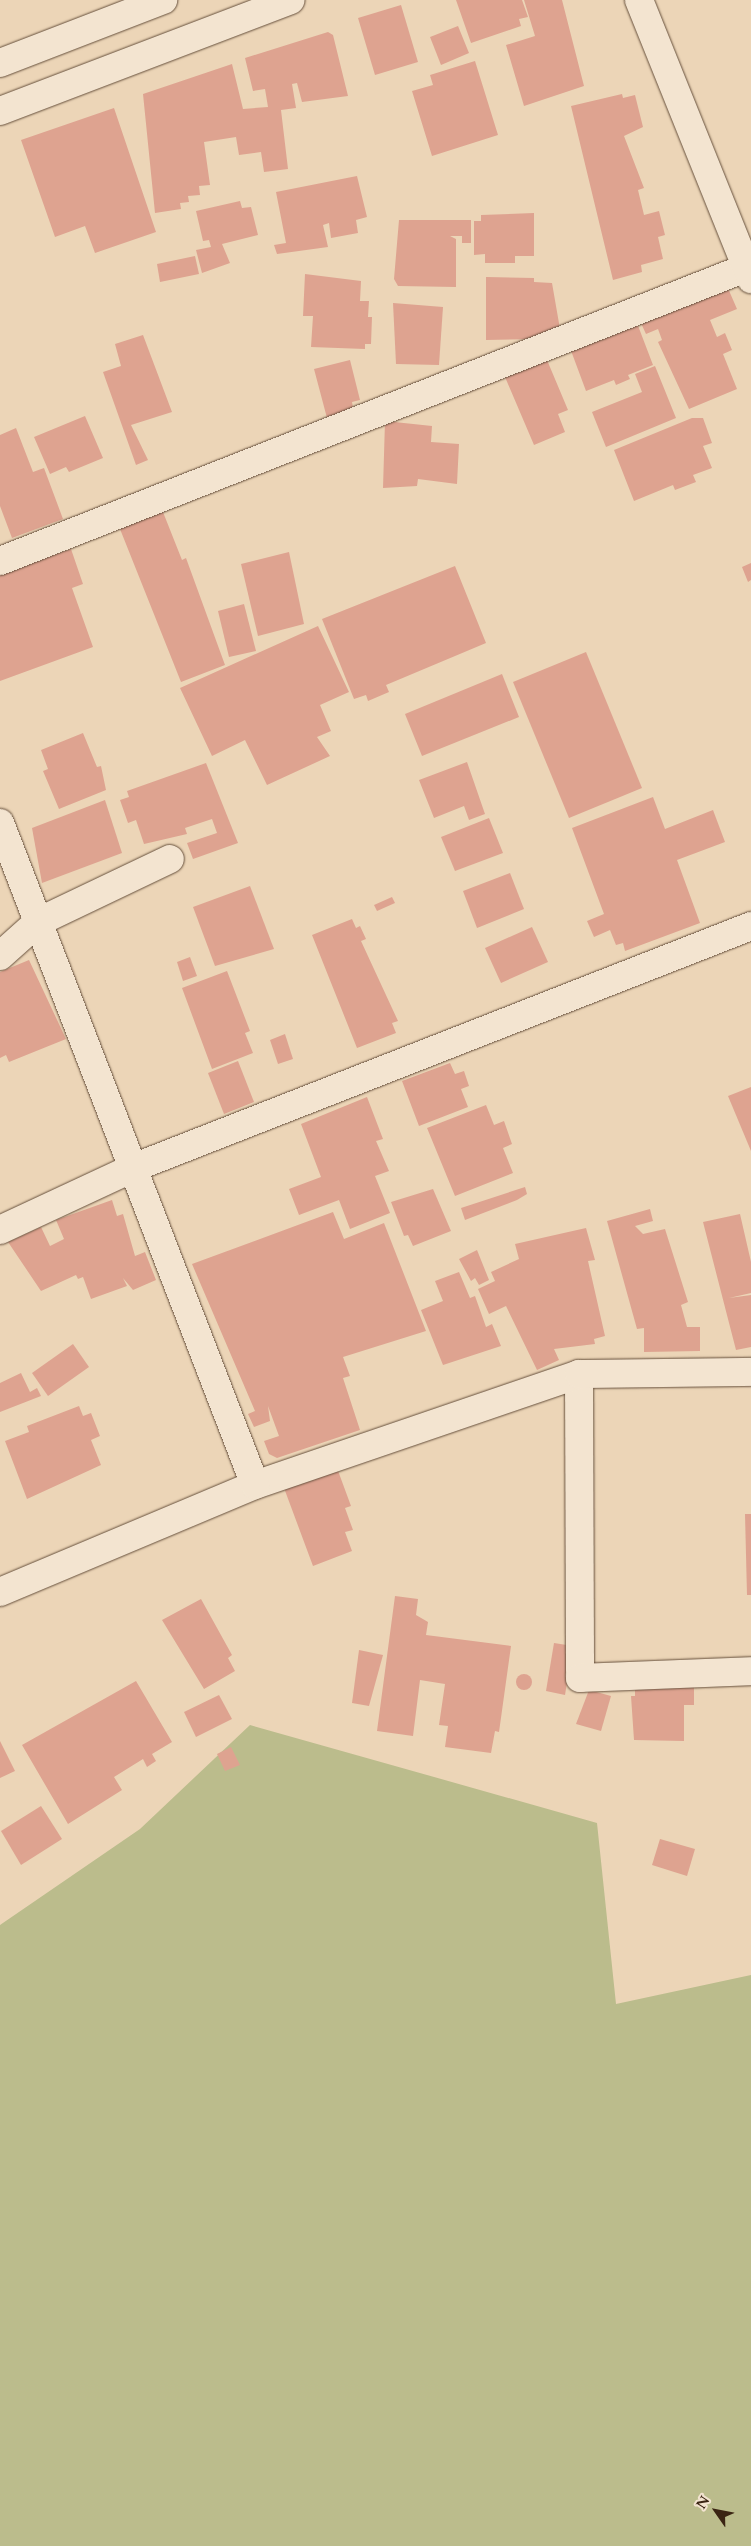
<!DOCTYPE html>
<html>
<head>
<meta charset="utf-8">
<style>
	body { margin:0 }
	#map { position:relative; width:751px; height:2546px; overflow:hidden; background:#ecd5b7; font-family:Cardo,serif }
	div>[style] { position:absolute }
	.green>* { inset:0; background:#bbbc8c }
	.building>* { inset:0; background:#dea390 }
	.round { border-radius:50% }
	.roads { filter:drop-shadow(0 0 1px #66503c) drop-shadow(0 0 1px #66503c) }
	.minor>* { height:28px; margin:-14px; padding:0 14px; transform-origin:14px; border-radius:14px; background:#f3e4d0 }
	.tertiary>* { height:28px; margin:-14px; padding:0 14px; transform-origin:14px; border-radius:14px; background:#f3e4d0 }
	span { translate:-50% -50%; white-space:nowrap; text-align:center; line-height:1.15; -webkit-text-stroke:4.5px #f3e4d0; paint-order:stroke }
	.north { position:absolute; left:691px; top:2486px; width:50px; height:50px; -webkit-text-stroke:4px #f3e4d0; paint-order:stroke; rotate:303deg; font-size:14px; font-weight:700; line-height:20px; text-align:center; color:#3a2413 }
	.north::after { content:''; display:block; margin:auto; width:18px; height:22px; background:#3a2413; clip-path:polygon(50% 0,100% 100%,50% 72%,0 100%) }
</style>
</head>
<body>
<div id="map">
	<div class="green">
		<i style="clip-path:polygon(250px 1725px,597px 1823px,616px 2004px,751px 1975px,751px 2546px,0 2546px,0 1925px,140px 1829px)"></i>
	</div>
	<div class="building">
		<i style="clip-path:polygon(456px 0,522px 0,528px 17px,519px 19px,521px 26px,471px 43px)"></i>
		<i style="clip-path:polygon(524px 0,562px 0,584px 86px,524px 106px,506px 45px,535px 36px)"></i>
		<i style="clip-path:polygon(401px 5px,418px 62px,375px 75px,358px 18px)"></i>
		<i style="clip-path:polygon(458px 26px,469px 53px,441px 65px,430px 37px)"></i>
		<i style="clip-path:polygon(328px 32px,333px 35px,348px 96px,302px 102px,297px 83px,292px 84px,296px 108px,281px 110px,288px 169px,264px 172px,261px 152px,239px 155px,236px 137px,204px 142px,210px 185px,199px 186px,200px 195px,188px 196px,189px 202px,180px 203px,181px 209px,155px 213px,143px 94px,232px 64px,243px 109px,268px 107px,265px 89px,253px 91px,245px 58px)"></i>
		<i style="clip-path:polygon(475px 61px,498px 135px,432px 156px,412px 91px,433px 85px,430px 75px)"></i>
		<i style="clip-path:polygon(622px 94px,623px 98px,635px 95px,643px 127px,624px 136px,644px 188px,638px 190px,644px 215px,659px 211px,665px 235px,658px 237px,663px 259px,641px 265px,642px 272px,613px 280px,571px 106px)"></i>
		<i style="clip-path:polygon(114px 108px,156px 232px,95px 253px,85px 226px,55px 237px,21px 140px)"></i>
		<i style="clip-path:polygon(357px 176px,367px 217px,356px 220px,358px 233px,331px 238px,329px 223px,323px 225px,328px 247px,277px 254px,274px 245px,286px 243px,276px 192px)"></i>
		<i style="clip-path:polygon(240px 201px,242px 208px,251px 207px,258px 235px,222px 244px,230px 263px,202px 273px,196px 250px,211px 247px,209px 240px,203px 241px,196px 211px)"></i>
		<i style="clip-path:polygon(534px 213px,534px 256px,515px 256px,515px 263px,485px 263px,485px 254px,474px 255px,474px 221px,481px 221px,481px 215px)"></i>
		<i style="clip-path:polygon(399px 220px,471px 220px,471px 243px,462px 243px,462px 236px,450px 236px,456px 239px,456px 287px,398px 286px,394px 279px)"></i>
		<i style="clip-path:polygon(195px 256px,199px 274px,160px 282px,157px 264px)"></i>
		<i style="clip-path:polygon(305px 274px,361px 281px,360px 301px,369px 301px,368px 317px,372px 317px,371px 344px,365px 344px,365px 349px,311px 347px,313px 316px,303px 316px)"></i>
		<i style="clip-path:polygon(486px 277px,534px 278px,534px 282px,552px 283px,560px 329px,540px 339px,486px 340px)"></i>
		<i style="clip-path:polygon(727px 286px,737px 309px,710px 320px,717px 337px,725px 333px,732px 350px,723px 354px,737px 389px,689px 409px,658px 342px,662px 340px,658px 329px,646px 334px,640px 321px)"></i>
		<i style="clip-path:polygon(393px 303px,443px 307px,439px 365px,396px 364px)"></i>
		<i style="clip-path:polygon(637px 323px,653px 365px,628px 375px,630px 379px,616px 385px,614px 380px,586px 391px,570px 348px)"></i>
		<i style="clip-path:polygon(143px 335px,172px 412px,131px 425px,148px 460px,136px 465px,103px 372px,121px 366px,115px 344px)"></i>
		<i style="clip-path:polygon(350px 360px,360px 400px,352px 402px,353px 408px,327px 418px,314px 369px)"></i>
		<i style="clip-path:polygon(547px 360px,568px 410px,558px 414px,565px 432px,534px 445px,505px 377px)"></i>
		<i style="clip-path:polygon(655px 366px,676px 418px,606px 447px,592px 412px,642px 392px,635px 374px)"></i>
		<i style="clip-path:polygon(85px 416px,103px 458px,69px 472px,66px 467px,50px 474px,34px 437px)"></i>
		<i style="clip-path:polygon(692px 418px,703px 418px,712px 443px,703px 446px,712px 468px,693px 475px,696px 482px,675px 490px,673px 485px,634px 501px,614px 450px)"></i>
		<i style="clip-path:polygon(385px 421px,432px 426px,431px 442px,459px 444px,457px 484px,418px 479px,417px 486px,383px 488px)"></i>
		<i style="clip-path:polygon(16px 428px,33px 472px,44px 468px,63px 519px,12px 538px,0 506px,0 435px)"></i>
		<i style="clip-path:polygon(161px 507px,182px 560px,186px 558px,225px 665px,181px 682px,118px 524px)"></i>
		<i style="clip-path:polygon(71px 549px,83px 584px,72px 588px,93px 647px,0 681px,0 573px)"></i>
		<i style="clip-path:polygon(289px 552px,304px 624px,258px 636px,241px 564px)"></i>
		<i style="clip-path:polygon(751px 563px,751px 580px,748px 582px,742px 567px)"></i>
		<i style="clip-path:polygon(455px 566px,486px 643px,386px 685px,389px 692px,368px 701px,366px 695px,354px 699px,322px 619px)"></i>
		<i style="clip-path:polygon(244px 604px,256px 651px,229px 657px,218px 611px)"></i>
		<i style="clip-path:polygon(318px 626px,349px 692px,320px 705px,331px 731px,317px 737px,330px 756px,267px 785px,245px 740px,212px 756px,180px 688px)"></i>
		<i style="clip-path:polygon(586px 652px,642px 788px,569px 818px,513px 682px)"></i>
		<i style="clip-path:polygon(502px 674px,519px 717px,422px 756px,405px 714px)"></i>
		<i style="clip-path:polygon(83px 733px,97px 767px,101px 766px,106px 790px,59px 809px,43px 771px,48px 769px,41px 750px)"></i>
		<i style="clip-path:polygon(467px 762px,485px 814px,469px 820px,464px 806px,434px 818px,419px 780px)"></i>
		<i style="clip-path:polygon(206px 763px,238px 843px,193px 859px,187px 843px,217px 833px,212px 819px,185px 828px,187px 834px,144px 844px,136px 820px,128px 823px,120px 800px,129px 797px,127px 791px)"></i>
		<i style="clip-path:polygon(653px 797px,665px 829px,713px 810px,725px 842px,677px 860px,700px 923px,625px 951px,623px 943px,616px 945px,610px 930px,594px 937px,587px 921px,604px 914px,572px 828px)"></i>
		<i style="clip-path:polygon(105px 800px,122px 853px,42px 883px,32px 828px)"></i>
		<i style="clip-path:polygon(489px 818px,503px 853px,455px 871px,441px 837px)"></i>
		<i style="clip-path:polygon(510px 873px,524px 909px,477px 928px,463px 891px)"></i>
		<i style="clip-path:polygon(250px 886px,274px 949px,215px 966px,193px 907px)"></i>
		<i style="clip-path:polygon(392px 897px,395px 903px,377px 911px,374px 905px)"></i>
		<i style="clip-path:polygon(352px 919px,356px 928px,360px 926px,366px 939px,361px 941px,398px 1021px,392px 1023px,396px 1033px,357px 1048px,312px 935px)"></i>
		<i style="clip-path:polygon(532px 927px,548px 962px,501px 983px,485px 948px)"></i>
		<i style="clip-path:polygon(190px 957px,197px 976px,183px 981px,177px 962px)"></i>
		<i style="clip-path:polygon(29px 960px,66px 1039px,9px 1062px,6px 1055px,0 1058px,0 972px)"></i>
		<i style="clip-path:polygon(227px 971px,250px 1031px,245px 1033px,253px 1053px,212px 1069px,182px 988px)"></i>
		<i style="clip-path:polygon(285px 1034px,293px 1059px,278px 1064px,270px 1040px)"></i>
		<i style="clip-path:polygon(238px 1061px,254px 1102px,224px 1114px,208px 1073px)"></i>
		<i style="clip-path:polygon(450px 1063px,455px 1074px,464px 1071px,469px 1086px,461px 1089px,468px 1107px,419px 1126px,402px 1081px)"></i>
		<i style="clip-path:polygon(751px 1087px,751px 1151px,728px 1096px)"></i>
		<i style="clip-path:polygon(367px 1097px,383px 1139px,376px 1141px,389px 1171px,375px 1176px,390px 1213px,350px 1229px,339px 1200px,299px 1215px,289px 1189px,321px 1177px,301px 1124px)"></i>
		<i style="clip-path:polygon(486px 1105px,494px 1125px,504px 1121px,512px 1144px,503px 1148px,513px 1173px,455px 1196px,427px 1128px)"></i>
		<i style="clip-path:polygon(525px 1187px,527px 1194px,517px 1200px,465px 1220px,461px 1208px)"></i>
		<i style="clip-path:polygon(433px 1189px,451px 1231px,413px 1246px,408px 1235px,404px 1236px,391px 1202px)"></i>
		<i style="clip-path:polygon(112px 1200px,117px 1216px,123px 1214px,135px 1256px,145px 1252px,156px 1280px,133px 1290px,123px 1278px,127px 1286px,91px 1299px,83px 1277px,78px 1279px,76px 1275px,41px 1291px,8px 1242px,41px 1227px,50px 1246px,64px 1239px,56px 1220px)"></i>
		<i style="clip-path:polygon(650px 1209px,653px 1221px,635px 1226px,643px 1234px,665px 1229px,688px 1302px,681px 1305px,687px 1327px,700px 1327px,700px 1351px,644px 1352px,644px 1328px,637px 1329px,607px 1221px)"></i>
		<i style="clip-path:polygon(333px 1212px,344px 1239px,384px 1223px,426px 1331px,343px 1357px,350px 1376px,343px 1378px,360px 1430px,277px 1458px,269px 1454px,264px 1441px,279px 1436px,268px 1406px,270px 1421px,254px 1427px,248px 1414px,255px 1411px,192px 1264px)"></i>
		<i style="clip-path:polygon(740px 1214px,751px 1262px,751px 1293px,729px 1298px,751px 1295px,751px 1347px,736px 1350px,703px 1222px)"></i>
		<i style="clip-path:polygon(586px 1228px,595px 1260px,588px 1261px,605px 1336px,594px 1339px,595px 1344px,554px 1349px,559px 1360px,537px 1370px,506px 1306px,489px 1314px,478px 1289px,495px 1281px,491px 1272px,519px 1259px,515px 1244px)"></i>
		<i style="clip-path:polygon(477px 1250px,489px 1280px,479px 1285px,475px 1278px,471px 1281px,459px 1259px)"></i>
		<i style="clip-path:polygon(459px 1272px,470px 1298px,475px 1296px,486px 1327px,492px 1324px,501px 1346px,443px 1365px,421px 1310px,443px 1301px,435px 1281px)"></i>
		<i style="clip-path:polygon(73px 1344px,89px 1367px,48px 1396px,32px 1373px)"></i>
		<i style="clip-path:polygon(21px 1373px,30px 1392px,37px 1388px,41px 1396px,0 1412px,0 1383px)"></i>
		<i style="clip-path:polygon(79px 1406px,83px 1416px,91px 1413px,100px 1436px,91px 1440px,101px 1465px,27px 1499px,5px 1441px,29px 1432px,27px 1426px)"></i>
		<i style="clip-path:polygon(337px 1468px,351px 1506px,345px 1508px,353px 1530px,345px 1532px,352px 1551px,313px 1566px,284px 1488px)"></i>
		<i style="clip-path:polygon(745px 1514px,751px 1514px,751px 1595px,747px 1595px)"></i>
		<i style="clip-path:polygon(395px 1596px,418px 1599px,416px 1615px,428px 1622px,426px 1635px,511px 1646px,499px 1732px,495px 1731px,491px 1753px,445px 1747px,448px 1726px,439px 1725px,445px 1684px,420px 1680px,413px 1736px,377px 1731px)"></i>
		<i style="clip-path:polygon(201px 1599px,232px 1655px,228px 1658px,235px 1671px,204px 1689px,162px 1620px)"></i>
		<i style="clip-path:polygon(554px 1643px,573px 1646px,565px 1695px,546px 1691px)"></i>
		<i style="clip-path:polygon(359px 1650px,383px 1655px,369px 1706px,352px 1703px)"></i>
		<i class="round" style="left:516px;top:1674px;width:16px;height:16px"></i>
		<i style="clip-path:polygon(136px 1681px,172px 1742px,152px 1754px,156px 1761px,147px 1767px,143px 1759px,114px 1777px,122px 1790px,68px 1824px,22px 1745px)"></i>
		<i style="clip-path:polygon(635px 1684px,694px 1684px,694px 1705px,684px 1705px,684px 1741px,634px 1740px,631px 1696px,635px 1696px)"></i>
		<i style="clip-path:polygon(589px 1690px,611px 1696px,601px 1731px,576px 1724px)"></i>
		<i style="clip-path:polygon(219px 1695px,232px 1719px,196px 1737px,184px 1712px)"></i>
		<i style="clip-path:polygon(0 1741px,15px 1771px,0 1778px)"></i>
		<i style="clip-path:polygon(231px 1747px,240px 1765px,225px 1771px,217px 1754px)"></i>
		<i style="clip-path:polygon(41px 1806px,62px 1839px,21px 1865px,1px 1831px)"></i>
		<i style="clip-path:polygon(660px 1839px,695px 1849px,687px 1876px,652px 1865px)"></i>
	</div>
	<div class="roads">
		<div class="minor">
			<i style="left:0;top:111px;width:311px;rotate:-20.9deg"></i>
			<i style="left:0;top:561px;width:807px;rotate:-21.45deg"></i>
			<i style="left:0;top:956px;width:51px;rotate:-41.8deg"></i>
			<i style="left:38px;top:922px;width:146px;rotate:-25.5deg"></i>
			<i style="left:0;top:1230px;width:147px;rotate:-25deg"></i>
			<i style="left:133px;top:1168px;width:664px;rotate:-21.38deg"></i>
			<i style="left:579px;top:1374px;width:304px;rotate:89.8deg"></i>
			<i style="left:580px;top:1678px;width:171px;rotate:-2.3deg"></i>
			<i style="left:0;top:1592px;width:277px;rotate:-22.8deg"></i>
			<i style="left:255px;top:1485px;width:342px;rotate:-18.9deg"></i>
			<i style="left:579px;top:1374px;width:172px;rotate:-0.7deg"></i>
		</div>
		<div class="tertiary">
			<i style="left:639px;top:0;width:301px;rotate:68.1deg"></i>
			<i style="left:0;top:63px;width:175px;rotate:-21.1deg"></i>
			<i style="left:0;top:823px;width:709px;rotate:68.93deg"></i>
		</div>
	</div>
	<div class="north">N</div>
</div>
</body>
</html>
